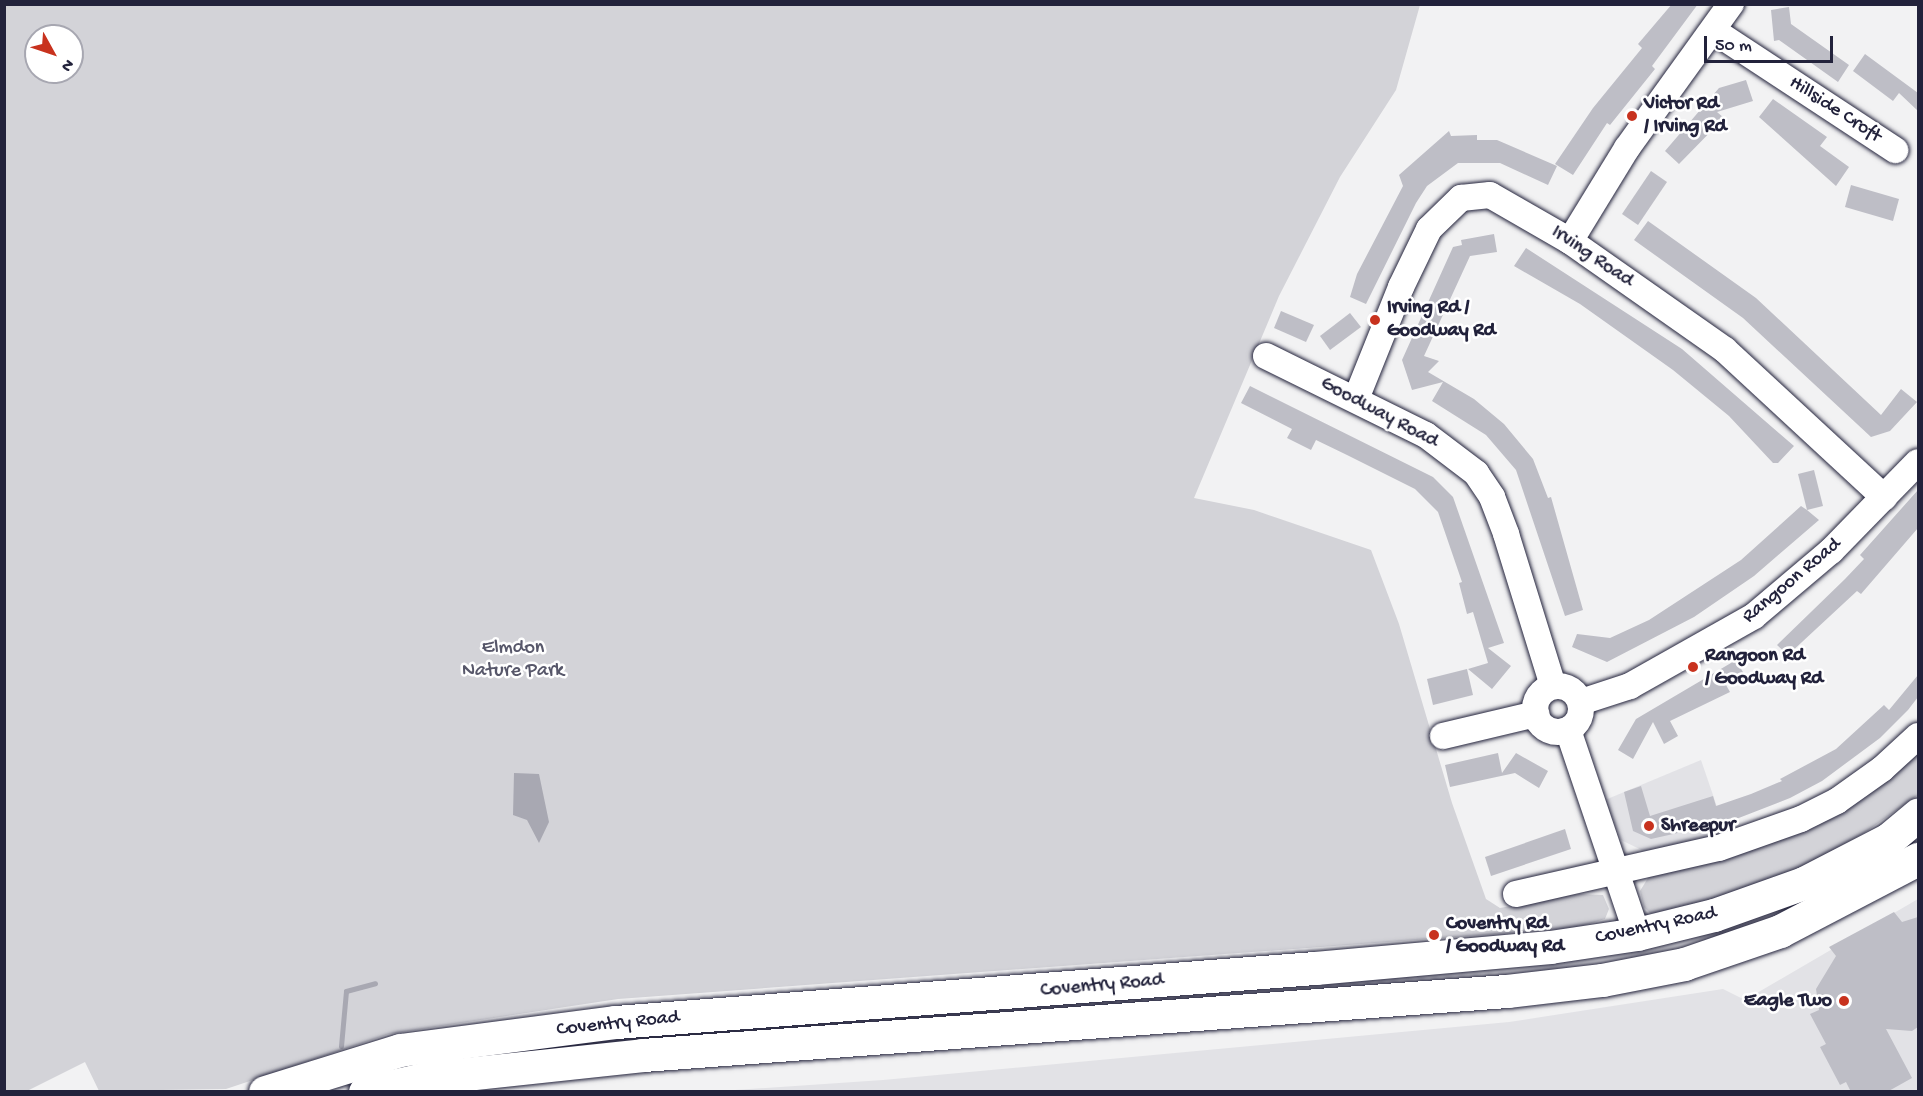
<!DOCTYPE html>
<html>
<head>
<meta charset="utf-8">
<style>
	body { margin:0 }
	#map { position:relative; width:1923px; height:1096px; overflow:hidden; background:#f2f2f3; font-family:"Gochi Hand",sans-serif }
	div>[style] { position:absolute }
	.built>* { inset:0; background:#e2e2e6 }
	.green>* { inset:0; background:#d3d3d8 }
	.water>* { inset:0; background:#a8a8b2 }
	.stream>* { height:5px; margin:-2.5px; padding:0 2.5px; transform-origin:2.5px; border-radius:2.5px; background:#a8a8b2 }
	.building>* { inset:0; background:#bebec6 }
	.roads { filter:drop-shadow(0 0 2px #22223b) drop-shadow(0 0 2px #22223b) }
	.minor>* { height:26px; margin:-13px; padding:0 13px; transform-origin:13px; border-radius:13px; background:#fff }
	.minor>.ring { margin:-13px; padding:0; box-sizing:content-box; background:none; border:26px solid #fff; border-radius:50% }
	.highway>* { height:33px; margin:-16.5px; padding:0 16.5px; transform-origin:16.5px; border-radius:16.5px; background:#fff }
	.dots>* { width:16px; height:16px; translate:-50% -50%; box-sizing:border-box; border:3px solid #fff; border-radius:50% }
	span { translate:-50% -50%; white-space:nowrap; text-align:center; line-height:1.15; -webkit-text-stroke:5px #fff; paint-order:stroke }
	.poi-label { font-size:20px; color:#22223b; font-weight:700 }
	.left { translate:0 -50%; text-align:left }
	.right { translate:-100% -50%; text-align:right }
	.street-label { font-size:20px; color:#22223b }
	.park-label { font-size:20px; color:#57576a }
	.frame { position:absolute; inset:0; border:6px solid #22223b; pointer-events:none }
	.north { position:absolute; left:24px; top:24px; width:60px; height:60px; box-sizing:border-box; background:#fff; border:2px solid #a7a7b1; border-radius:50%; rotate:130deg; font-size:16px; font-weight:700; line-height:24px; text-align:center; color:#22223b }
	.north::after { content:''; display:block; margin:auto; width:21px; height:27px; background:#c8321e; clip-path:polygon(50% 0,100% 100%,50% 72%,0 100%) }
	.scale { position:absolute; left:1704px; top:36px; width:129px; height:27px; box-sizing:border-box; border:3px solid #22223b; border-top:0; padding-left:8px; font-size:18px; line-height:21px; white-space:nowrap; color:#22223b; -webkit-text-stroke:4px #fff; paint-order:stroke }
</style>
</head>
<body>
<div id="map">
	<div class="built">
		<i style="clip-path:polygon(1701px 760px,1727px 836px,1654px 856px,1621px 840px,1605px 800px)"></i>
		<i style="clip-path:polygon(1918px 899px,1918px 1091px,707px 1092px,883px 1080px,1509px 1022px,1723px 989px,1745px 1000px)"></i>
	</div>
	<div class="green">
		<i style="clip-path:polygon(evenodd,4px 5px,1420px 5px,1396px 90px,1340px 177px,1279px 296px,1194px 498px,1254px 510px,1371px 550px,1399px 624px,1452px 803px,1486px 899px,1500px 908px,1578px 894px,1603px 895px,1609px 909px,1605px 919px,1575px 928px,618px 999px,389px 1034px,226px 1089px,99px 1091px,85px 1062px,27px 1091px,5px 1091px,4px 5px,36px 36px,72px 36px,72px 72px,36px 72px,36px 36px)"></i>
		<i style="clip-path:polygon(1918px 746px,1918px 795px,1864px 833px,1808px 864px,1764px 883px,1664px 913px,1650px 913px,1644px 907px,1640px 891px,1651px 873px,1740px 850px)"></i>
	</div>
	<div class="water">
		<i style="clip-path:polygon(514px 773px,539px 774px,549px 822px,539px 843px,527px 820px,513px 815px)"></i>
	</div>
	<div class="stream">
		<i style="left:341px;top:1046px;width:55px;rotate:-84.8deg"></i>
		<i style="left:346px;top:991px;width:30px;rotate:-15deg"></i>
	</div>
	<div class="building">
		<i style="clip-path:polygon(1672px 4px,1698px 4px,1652px 66px,1655px 69px,1610px 125px,1607px 123px,1573px 175px,1555px 164px,1593px 108px,1642px 48px,1638px 44px)"></i>
		<i style="clip-path:polygon(1789px 7px,1791px 24px,1849px 65px,1838px 82px,1779px 40px,1774px 41px,1771px 10px)"></i>
		<i style="clip-path:polygon(1865px 54px,1918px 93px,1918px 111px,1899px 93px,1893px 101px,1853px 71px)"></i>
		<i style="clip-path:polygon(1746px 80px,1753px 101px,1717px 112px,1724px 118px,1679px 164px,1665px 151px,1719px 88px)"></i>
		<i style="clip-path:polygon(1773px 99px,1827px 137px,1820px 146px,1849px 167px,1836px 186px,1759px 117px)"></i>
		<i style="clip-path:polygon(1449px 131px,1451px 136px,1477px 135px,1477px 140px,1497px 140px,1557px 166px,1548px 185px,1500px 163px,1458px 163px,1427px 186px,1416px 203px,1366px 304px,1350px 297px,1357px 274px,1403px 186px,1399px 175px)"></i>
		<i style="clip-path:polygon(1651px 171px,1667px 182px,1638px 225px,1622px 214px)"></i>
		<i style="clip-path:polygon(1851px 185px,1899px 199px,1893px 221px,1845px 207px)"></i>
		<i style="clip-path:polygon(1648px 221px,1756px 298px,1881px 415px,1901px 389px,1917px 402px,1890px 431px,1871px 437px,1743px 318px,1634px 240px)"></i>
		<i style="clip-path:polygon(1494px 234px,1497px 252px,1470px 256px,1424px 356px,1439px 361px,1428px 372px,1474px 399px,1504px 424px,1533px 459px,1548px 498px,1551px 497px,1583px 610px,1565px 616px,1516px 470px,1486px 435px,1432px 401px,1443px 382px,1412px 390px,1402px 360px,1453px 247px,1462px 245px,1461px 240px)"></i>
		<i style="clip-path:polygon(1526px 248px,1682px 349px,1794px 446px,1778px 463px,1773px 463px,1729px 416px,1673px 370px,1580px 304px,1514px 266px)"></i>
		<i style="clip-path:polygon(1281px 311px,1314px 325px,1306px 342px,1274px 328px)"></i>
		<i style="clip-path:polygon(1350px 313px,1361px 327px,1330px 350px,1320px 336px)"></i>
		<i style="clip-path:polygon(1250px 386px,1433px 477px,1453px 497px,1504px 643px,1488px 648px,1511px 666px,1492px 689px,1468px 669px,1488px 663px,1473px 612px,1467px 614px,1459px 583px,1462px 582px,1438px 512px,1415px 489px,1347px 455px,1316px 440px,1311px 450px,1287px 438px,1292px 429px,1241px 403px)"></i>
		<i style="clip-path:polygon(1814px 470px,1823px 506px,1807px 510px,1819px 520px,1754px 576px,1694px 617px,1607px 662px,1572px 647px,1577px 634px,1610px 638px,1649px 620px,1741px 560px,1801px 506px,1807px 510px,1798px 474px)"></i>
		<i style="clip-path:polygon(1918px 490px,1918px 528px,1861px 594px,1857px 591px,1788px 655px,1777px 645px,1845px 579px,1864px 559px,1860px 555px)"></i>
		<i style="clip-path:polygon(1736px 660px,1744px 674px,1726px 685px,1730px 692px,1670px 721px,1678px 736px,1664px 744px,1653px 722px,1633px 759px,1618px 750px,1636px 719px)"></i>
		<i style="clip-path:polygon(1467px 669px,1473px 695px,1433px 705px,1427px 679px)"></i>
		<i style="clip-path:polygon(1918px 675px,1918px 697px,1908px 710px,1880px 738px,1822px 781px,1790px 798px,1731px 821px,1651px 839px,1633px 831px,1624px 792px,1641px 786px,1650px 816px,1713px 796px,1716px 806px,1751px 794px,1782px 781px,1780px 779px,1836px 749px,1884px 705px,1889px 710px)"></i>
		<i style="clip-path:polygon(1498px 753px,1502px 773px,1516px 753px,1548px 771px,1539px 788px,1515px 773px,1450px 787px,1445px 765px)"></i>
		<i style="clip-path:polygon(1565px 829px,1571px 849px,1491px 876px,1485px 857px)"></i>
		<i style="clip-path:polygon(1894px 912px,1902px 922px,1918px 917px,1918px 1027px,1912px 1031px,1886px 1029px,1912px 1078px,1887px 1092px,1851px 1092px,1846px 1082px,1840px 1085px,1820px 1047px,1826px 1044px,1810px 1014px,1819px 1010px,1816px 989px,1836px 956px,1829px 947px)"></i>
	</div>
	<div class="roads">
		<div class="minor">
			<i style="left:1714px;top:31px;width:217px;rotate:33.3deg"></i>
			<i style="left:1570px;top:241px;width:109px;rotate:-58.5deg"></i>
			<i style="left:1627px;top:148px;width:178px;rotate:-54.2deg"></i>
			<i style="left:1266px;top:356px;width:178px;rotate:26.3deg"></i>
			<i style="left:1426px;top:435px;width:63px;rotate:37.2deg"></i>
			<i style="left:1476px;top:473px;width:29px;rotate:56deg"></i>
			<i style="left:1492px;top:497px;width:40px;rotate:69deg"></i>
			<i style="left:1506px;top:534px;width:159px;rotate:72.8deg"></i>
			<i style="left:1356px;top:399px;width:121px;rotate:-68.1deg"></i>
			<i style="left:1401px;top:287px;width:64px;rotate:-64.2deg"></i>
			<i style="left:1429px;top:229px;width:45px;rotate:-44.1deg"></i>
			<i style="left:1461px;top:198px;width:29px;rotate:-6deg"></i>
			<i style="left:1490px;top:195px;width:92px;rotate:29.9deg"></i>
			<i style="left:1570px;top:241px;width:189px;rotate:35.1deg"></i>
			<i style="left:1725px;top:350px;width:217px;rotate:42.8deg"></i>
			<i class="ring" style="left:1535px;top:686px;width:20px;height:20px"></i>
			<i style="left:1581px;top:702px;width:52px;rotate:-18.1deg"></i>
			<i style="left:1630px;top:686px;width:142px;rotate:-29.4deg"></i>
			<i style="left:1754px;top:616px;width:101px;rotate:-40.2deg"></i>
			<i style="left:1831px;top:551px;width:124px;rotate:-45.7deg"></i>
			<i style="left:1568px;top:730px;width:215px;rotate:71.3deg"></i>
			<i style="left:1443px;top:736px;width:96px;rotate:-13.3deg"></i>
			<i style="left:1516px;top:894px;width:208px;rotate:-12.8deg"></i>
			<i style="left:1719px;top:848px;width:87px;rotate:-19.5deg"></i>
			<i style="left:1801px;top:819px;width:40px;rotate:-26.6deg"></i>
			<i style="left:1837px;top:801px;width:55px;rotate:-35.4deg"></i>
			<i style="left:1882px;top:769px;width:49px;rotate:-42.5deg"></i>
		</div>
		<div class="highway">
			<i style="left:265px;top:1092px;width:141px;rotate:-17.3deg"></i>
			<i style="left:400px;top:1050px;width:218px;rotate:-7.4deg"></i>
			<i style="left:616px;top:1022px;width:701px;rotate:-4.42deg"></i>
			<i style="left:1315px;top:968px;width:236px;rotate:-5.1deg"></i>
			<i style="left:1550px;top:947px;width:88px;rotate:-8.5deg"></i>
			<i style="left:1637px;top:934px;width:79px;rotate:-13.9deg"></i>
			<i style="left:1714px;top:915px;width:96px;rotate:-19.6deg"></i>
			<i style="left:1804px;top:883px;width:96px;rotate:-27.4deg"></i>
			<i style="left:1889px;top:839px;width:38px;rotate:-40deg"></i>
			<i style="left:365px;top:1092px;width:65px;rotate:-12.5deg"></i>
			<i style="left:428px;top:1078px;width:216px;rotate:-6.1deg"></i>
			<i style="left:643px;top:1055px;width:866px;rotate:-4.24deg"></i>
			<i style="left:1507px;top:991px;width:96px;rotate:-6.6deg"></i>
			<i style="left:1602px;top:980px;width:84px;rotate:-11deg"></i>
			<i style="left:1684px;top:964px;width:102px;rotate:-19deg"></i>
			<i style="left:1780px;top:931px;width:156px;rotate:-27.6deg"></i>
		</div>
	</div>
	<div class="dots">
		<i style="left:1632px;top:116px;background:#c8321e"></i>
		<i style="left:1375px;top:320px;background:#c8321e"></i>
		<i style="left:1693px;top:667px;background:#c8321e"></i>
		<i style="left:1649px;top:826px;background:#c8321e"></i>
		<i style="left:1434px;top:935px;background:#c8321e"></i>
		<i style="left:1844px;top:1001px;background:#c8321e"></i>
	</div>
	<div class="poi-label">
		<span class="left" style="left:1644px;top:116px">Victor Rd<br>/ Irving Rd</span>
		<span class="left" style="left:1387px;top:320px">Irving Rd /<br>Goodway Rd</span>
		<span class="left" style="left:1705px;top:668px">Rangoon Rd<br>/ Goodway Rd</span>
		<span class="left" style="left:1661px;top:826px">Shreepur</span>
		<span class="left" style="left:1446px;top:936px">Coventry Rd<br>/ Goodway Rd</span>
		<span class="right" style="left:1832px;top:1001px">Eagle Two</span>
	</div>
	<div class="street-label">
		<span style="left:1835px;top:110px;rotate:33deg">Hillside Croft</span>
		<span style="left:1592px;top:257px;rotate:34deg">Irving Road</span>
		<span style="left:1379px;top:413px;rotate:28deg">Goodway Road</span>
		<span style="left:1792px;top:581px;rotate:-40deg">Rangoon Road</span>
		<span style="left:1656px;top:926px;rotate:-12deg">Coventry Road</span>
		<span style="left:1102px;top:986px;rotate:-5deg">Coventry Road</span>
		<span style="left:618px;top:1024px;rotate:-6deg">Coventry Road</span>
	</div>
	<div class="park-label">
		<span style="left:513px;top:660px">Elmdon<br>Nature Park</span>
	</div>
	<div class="frame"></div>
	<div class="north">N</div>
	<div class="scale">50 m</div>
</div>
</body>
</html>
